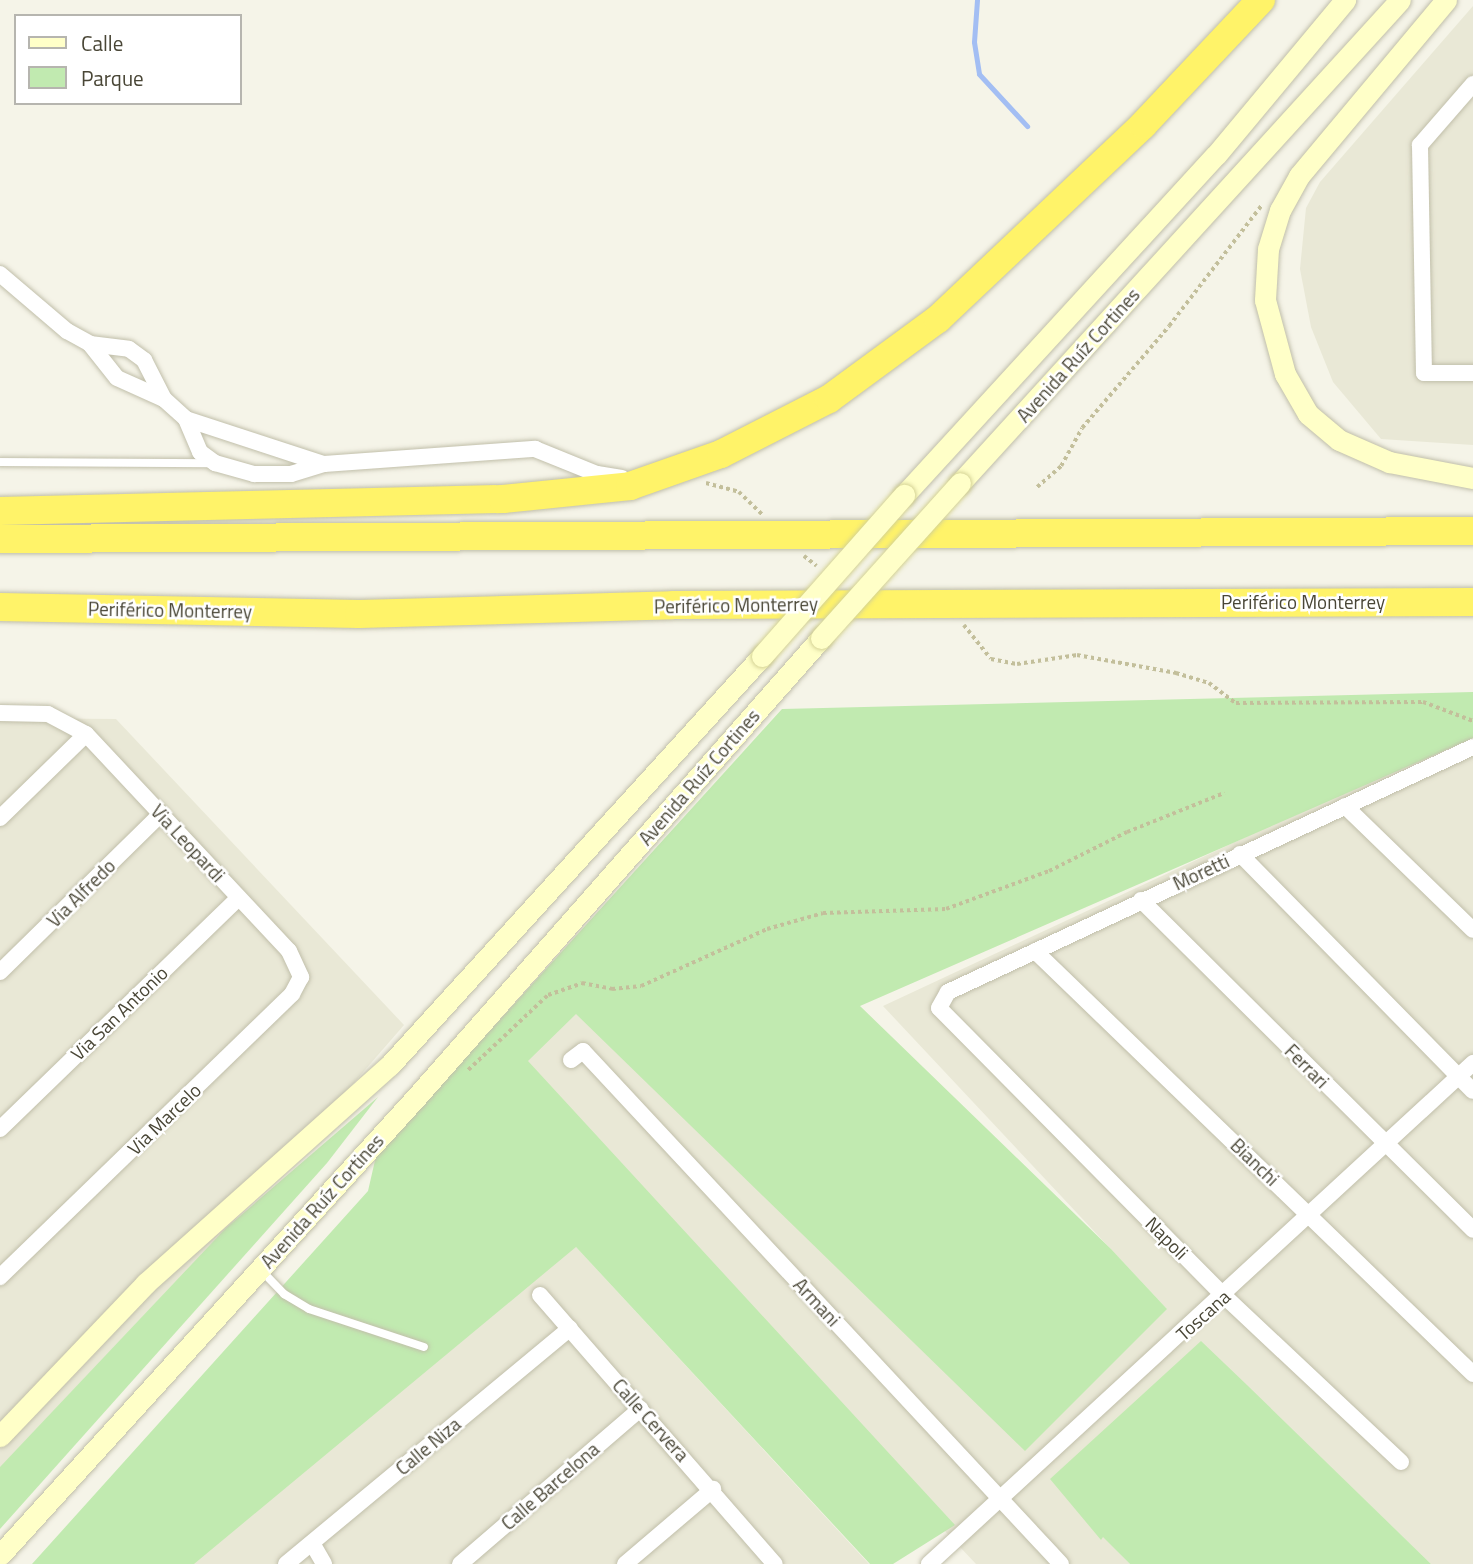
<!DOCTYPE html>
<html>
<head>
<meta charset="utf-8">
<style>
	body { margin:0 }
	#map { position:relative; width:1473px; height:1564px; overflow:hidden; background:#f5f4e8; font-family:"Titillium Web",sans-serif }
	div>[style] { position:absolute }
	.residential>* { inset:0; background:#e9e8d6 }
	.green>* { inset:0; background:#c1eab0 }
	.stream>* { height:5px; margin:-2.5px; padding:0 2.5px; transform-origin:2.5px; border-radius:2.5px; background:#a3bef3 }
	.path>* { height:3.5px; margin-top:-1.75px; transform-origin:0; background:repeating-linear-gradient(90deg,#c3bf9b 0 3.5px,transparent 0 7px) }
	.roads { filter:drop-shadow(0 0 2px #c1bfaa) drop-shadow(0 0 2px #c1bfaa) }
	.service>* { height:8px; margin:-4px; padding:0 4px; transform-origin:4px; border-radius:4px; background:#fff }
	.minor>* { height:16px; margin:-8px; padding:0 8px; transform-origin:8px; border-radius:8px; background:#fff }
	.secondary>* { height:21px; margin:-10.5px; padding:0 10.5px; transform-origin:10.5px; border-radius:10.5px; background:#ffffc8 }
	.motorway>* { height:28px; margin:-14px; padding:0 14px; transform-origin:14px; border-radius:14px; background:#fff369 }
	.bridges { filter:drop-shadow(0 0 2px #d4d294) drop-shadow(0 0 2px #d4d294) }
	.secondary-bridge>* { height:21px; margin:-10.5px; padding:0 10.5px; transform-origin:10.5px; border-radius:10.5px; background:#ffffc8 }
	span { translate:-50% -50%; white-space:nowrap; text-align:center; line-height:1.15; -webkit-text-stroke:5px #fff; paint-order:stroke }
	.street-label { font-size:19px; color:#494636 }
	.legend { position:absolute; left:14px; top:14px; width:228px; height:91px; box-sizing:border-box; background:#fff; border:2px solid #b6b5af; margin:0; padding:9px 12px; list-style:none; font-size:21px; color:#494636 }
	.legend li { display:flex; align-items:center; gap:14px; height:35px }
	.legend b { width:35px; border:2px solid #b6b5af }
</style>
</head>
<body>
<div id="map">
	<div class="residential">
		<i style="clip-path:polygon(1473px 6px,1473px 445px,1381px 439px,1333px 382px,1311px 327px,1300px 269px,1306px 208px,1320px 182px)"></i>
		<i style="clip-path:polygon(0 718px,116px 719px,404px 1025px,0 1491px)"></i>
		<i style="clip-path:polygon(1473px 731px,1473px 1564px,1431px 1564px,1248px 1387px,1104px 1537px,1130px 1564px,976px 1564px,499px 1058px,574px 974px,1167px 1309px,883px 1006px)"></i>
		<i style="clip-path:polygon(456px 1117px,869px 1564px,56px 1564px)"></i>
	</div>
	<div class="green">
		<i style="clip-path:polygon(1473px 692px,1473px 738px,860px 1006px,1111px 1249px,1167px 1309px,1025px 1451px,576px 1014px,528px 1061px,955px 1525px,893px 1564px,870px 1564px,576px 1247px,194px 1564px,32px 1564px,368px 1191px,376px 1156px,782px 709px)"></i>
		<i style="clip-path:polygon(378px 1097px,327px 1163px,0 1529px,0 1467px,226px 1228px)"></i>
		<i style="clip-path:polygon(1201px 1341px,1247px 1385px,1431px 1564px,1130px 1564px,1103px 1537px,1101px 1540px,1050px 1479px)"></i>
	</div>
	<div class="stream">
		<i style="left:977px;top:0;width:42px;rotate:94.1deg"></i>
		<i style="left:974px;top:42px;width:32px;rotate:81deg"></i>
		<i style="left:979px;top:74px;width:71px;rotate:47.3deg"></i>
	</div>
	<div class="path">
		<i style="left:706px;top:483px;width:34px;rotate:15deg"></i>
		<i style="left:739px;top:492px;width:32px;rotate:44deg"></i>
		<i style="left:1037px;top:487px;width:32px;rotate:-41deg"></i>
		<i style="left:1061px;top:466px;width:43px;rotate:-61.1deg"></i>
		<i style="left:1082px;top:428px;width:134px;rotate:-49.5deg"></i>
		<i style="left:1169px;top:326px;width:153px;rotate:-52.5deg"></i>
		<i style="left:804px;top:556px;width:16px;rotate:38deg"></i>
		<i style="left:964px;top:625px;width:43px;rotate:51.5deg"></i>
		<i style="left:991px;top:659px;width:26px;rotate:11deg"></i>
		<i style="left:1017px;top:664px;width:61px;rotate:-8.5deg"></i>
		<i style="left:1077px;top:655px;width:101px;rotate:10.3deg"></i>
		<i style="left:1176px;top:673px;width:34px;rotate:17deg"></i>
		<i style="left:1209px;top:683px;width:34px;rotate:37deg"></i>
		<i style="left:1236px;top:703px;width:187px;rotate:-0.3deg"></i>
		<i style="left:1423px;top:702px;width:53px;rotate:20.8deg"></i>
		<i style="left:468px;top:1070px;width:110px;rotate:-43.2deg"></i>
		<i style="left:548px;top:995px;width:36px;rotate:-19deg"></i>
		<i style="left:582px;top:983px;width:31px;rotate:11deg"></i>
		<i style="left:612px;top:989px;width:29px;rotate:-6deg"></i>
		<i style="left:641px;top:986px;width:138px;rotate:-24.3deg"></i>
		<i style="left:767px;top:929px;width:58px;rotate:-15.9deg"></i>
		<i style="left:823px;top:913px;width:123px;rotate:-1.9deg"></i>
		<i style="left:946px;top:909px;width:110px;rotate:-20.3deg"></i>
		<i style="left:1049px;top:871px;width:87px;rotate:-26.6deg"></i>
		<i style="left:1127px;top:832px;width:105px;rotate:-21.9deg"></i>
	</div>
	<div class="roads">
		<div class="service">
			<i style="left:0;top:462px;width:211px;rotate:0.3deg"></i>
			<i style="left:260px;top:1269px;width:35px;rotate:46deg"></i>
			<i style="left:284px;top:1294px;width:29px;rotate:31deg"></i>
			<i style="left:309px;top:1309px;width:121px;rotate:18.3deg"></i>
		</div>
		<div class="minor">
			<i style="left:1473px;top:84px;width:81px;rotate:131deg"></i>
			<i style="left:1420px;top:145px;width:228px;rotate:89deg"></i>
			<i style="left:1424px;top:373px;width:49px"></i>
			<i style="left:0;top:274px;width:88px;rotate:40.4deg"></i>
			<i style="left:67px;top:331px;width:26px;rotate:29deg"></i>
			<i style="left:90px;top:344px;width:39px;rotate:7deg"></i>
			<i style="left:129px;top:349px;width:19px;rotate:36deg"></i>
			<i style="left:144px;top:360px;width:44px;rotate:62.9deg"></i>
			<i style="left:90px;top:344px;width:43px;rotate:51.5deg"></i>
			<i style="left:117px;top:378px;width:51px;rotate:24.1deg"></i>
			<i style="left:164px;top:399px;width:30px;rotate:42deg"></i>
			<i style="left:186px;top:419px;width:145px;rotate:18.1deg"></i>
			<i style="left:186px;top:419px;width:36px;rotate:67deg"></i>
			<i style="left:200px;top:452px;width:19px;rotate:36deg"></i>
			<i style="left:215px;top:463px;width:41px;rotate:15.8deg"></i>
			<i style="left:254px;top:474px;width:37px"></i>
			<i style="left:291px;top:474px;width:34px;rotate:-17deg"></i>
			<i style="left:324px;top:464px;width:212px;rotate:-4.1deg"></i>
			<i style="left:535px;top:449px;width:67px;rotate:22deg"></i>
			<i style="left:597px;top:474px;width:25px;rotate:9deg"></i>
			<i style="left:0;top:713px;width:48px;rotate:1.2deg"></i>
			<i style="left:48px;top:714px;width:43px;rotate:27.8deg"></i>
			<i style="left:86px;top:734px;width:297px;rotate:46.9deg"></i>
			<i style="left:289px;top:951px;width:29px;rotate:65deg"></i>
			<i style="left:301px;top:977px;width:19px;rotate:118deg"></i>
			<i style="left:292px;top:994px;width:407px;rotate:135.9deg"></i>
			<i style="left:1345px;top:806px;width:178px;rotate:44.1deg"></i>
			<i style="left:0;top:818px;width:120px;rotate:-44.3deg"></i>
			<i style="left:1240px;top:854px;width:332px;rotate:45.5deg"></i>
			<i style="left:1141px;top:900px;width:468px;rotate:44.8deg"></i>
			<i style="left:1035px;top:951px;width:609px;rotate:44deg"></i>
			<i style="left:0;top:972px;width:226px;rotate:-44.5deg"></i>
			<i style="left:571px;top:1060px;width:15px;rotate:-37deg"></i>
			<i style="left:583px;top:1051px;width:701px;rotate:47.02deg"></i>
			<i style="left:0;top:1129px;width:332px;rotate:-44.1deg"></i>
			<i style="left:540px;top:1295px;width:357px;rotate:48.9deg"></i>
			<i style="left:1401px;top:1462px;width:243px;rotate:-136.8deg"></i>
			<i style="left:1224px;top:1296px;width:405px;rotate:-134.7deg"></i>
			<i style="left:939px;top:1008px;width:18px;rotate:-61deg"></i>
			<i style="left:948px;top:992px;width:579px;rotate:-25.02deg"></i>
			<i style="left:312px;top:1543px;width:24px;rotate:60deg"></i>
			<i style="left:286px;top:1564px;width:369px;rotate:-39.7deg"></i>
			<i style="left:460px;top:1564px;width:238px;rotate:-40.7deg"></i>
			<i style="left:625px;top:1564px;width:116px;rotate:-40.4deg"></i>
			<i style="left:929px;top:1564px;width:740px;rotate:-42.64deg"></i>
		</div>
		<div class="secondary">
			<i style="left:1446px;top:0;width:229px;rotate:129.9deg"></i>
			<i style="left:1299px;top:176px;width:39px;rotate:119deg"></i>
			<i style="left:1280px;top:210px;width:41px;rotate:107.1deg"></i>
			<i style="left:1268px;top:249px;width:51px;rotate:93.4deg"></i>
			<i style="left:1265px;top:300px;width:77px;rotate:74.9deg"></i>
			<i style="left:1285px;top:374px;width:46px;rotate:60.1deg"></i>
			<i style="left:1308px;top:414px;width:40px;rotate:40deg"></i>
			<i style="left:1339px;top:440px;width:55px;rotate:23.7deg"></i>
			<i style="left:1389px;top:462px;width:86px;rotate:10.8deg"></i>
			<i style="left:960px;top:483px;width:653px;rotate:-47.67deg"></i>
			<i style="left:904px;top:495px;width:461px;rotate:-47.5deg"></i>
			<i style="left:1216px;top:155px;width:202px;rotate:-50.2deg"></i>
			<i style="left:0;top:1436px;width:211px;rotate:-46.3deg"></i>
			<i style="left:146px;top:1283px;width:327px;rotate:-41.8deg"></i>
			<i style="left:390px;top:1065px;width:553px;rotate:-47.71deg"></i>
			<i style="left:0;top:1555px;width:623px;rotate:-47.73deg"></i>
			<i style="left:419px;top:1094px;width:608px;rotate:-48.6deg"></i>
		</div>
		<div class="motorway">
			<i style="left:0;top:511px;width:503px;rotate:-1.37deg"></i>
			<i style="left:503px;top:499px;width:128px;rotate:-5.8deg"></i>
			<i style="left:630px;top:486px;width:96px;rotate:-19.4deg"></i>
			<i style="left:721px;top:454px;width:121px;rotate:-27deg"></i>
			<i style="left:829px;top:399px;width:135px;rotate:-36.3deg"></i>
			<i style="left:938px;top:319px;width:282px;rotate:-43.4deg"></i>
			<i style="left:1143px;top:125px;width:172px;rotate:-46.7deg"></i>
			<i style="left:0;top:539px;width:1473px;rotate:-0.31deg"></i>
			<i style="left:0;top:607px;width:359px;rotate:1.1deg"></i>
			<i style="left:359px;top:614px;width:314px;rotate:-1.6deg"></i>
			<i style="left:673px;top:605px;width:800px;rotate:-0.21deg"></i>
		</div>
	</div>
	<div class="bridges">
		<div class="secondary-bridge">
			<i style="left:821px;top:638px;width:208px;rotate:-48.1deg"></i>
			<i style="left:762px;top:656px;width:215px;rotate:-48.6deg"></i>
		</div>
	</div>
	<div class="street-label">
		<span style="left:1078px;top:355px;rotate:-48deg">Avenida Ruíz Cortines</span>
		<span style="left:1303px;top:602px">Periférico Monterrey</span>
		<span style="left:736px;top:605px;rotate:-1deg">Periférico Monterrey</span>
		<span style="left:170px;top:610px;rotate:1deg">Periférico Monterrey</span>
		<span style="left:699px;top:777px;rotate:-49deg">Avenida Ruíz Cortines</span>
		<span style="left:188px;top:843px;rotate:47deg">Via Leopardi</span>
		<span style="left:1201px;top:872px;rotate:-25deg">Moretti</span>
		<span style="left:81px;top:893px;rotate:-45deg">Via Alfredo</span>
		<span style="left:119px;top:1013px;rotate:-44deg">Via San Antonio</span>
		<span style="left:1307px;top:1066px;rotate:45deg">Ferrari</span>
		<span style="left:164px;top:1119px;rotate:-44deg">Via Marcelo</span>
		<span style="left:1255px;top:1162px;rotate:44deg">Bianchi</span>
		<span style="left:322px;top:1201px;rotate:-48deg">Avenida Ruíz Cortines</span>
		<span style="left:1167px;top:1238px;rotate:45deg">Napoli</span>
		<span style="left:817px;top:1302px;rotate:47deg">Armani</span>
		<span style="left:1203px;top:1315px;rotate:-42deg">Toscana</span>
		<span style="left:651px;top:1420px;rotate:48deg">Calle Cervera</span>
		<span style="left:428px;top:1446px;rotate:-40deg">Calle Niza</span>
		<span style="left:550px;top:1486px;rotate:-41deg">Calle Barcelona</span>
	</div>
	<ul class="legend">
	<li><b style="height:9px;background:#ffffc8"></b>Calle</li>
	<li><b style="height:19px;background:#c1eab0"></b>Parque</li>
	</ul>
</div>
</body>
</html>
